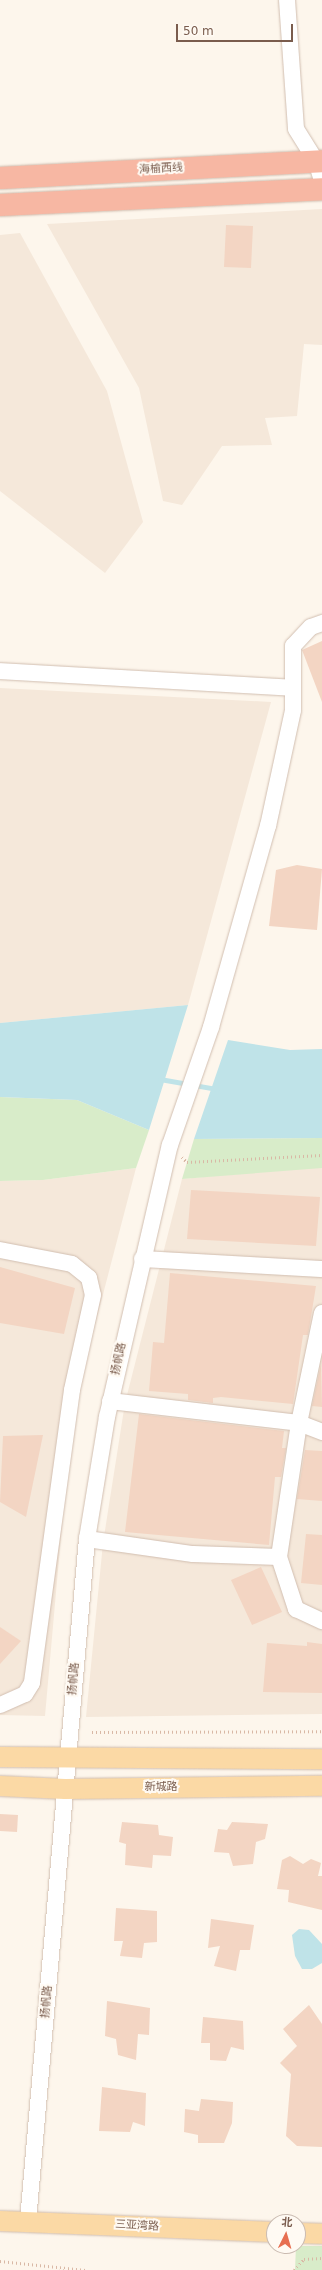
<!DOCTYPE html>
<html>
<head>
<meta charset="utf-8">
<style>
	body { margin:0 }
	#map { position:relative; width:322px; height:2270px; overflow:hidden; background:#fdf6ec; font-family:"DejaVu Sans","Noto Sans SC",sans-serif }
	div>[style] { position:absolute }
	.residential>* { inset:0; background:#f5e8da }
	.green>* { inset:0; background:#d8ecc9 }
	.water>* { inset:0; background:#bfe3e8 }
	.stream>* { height:4.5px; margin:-2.25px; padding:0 2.25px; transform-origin:2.25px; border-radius:2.25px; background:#bfe3e8 }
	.building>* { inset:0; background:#f3d5c3 }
	.path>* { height:2.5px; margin-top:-1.25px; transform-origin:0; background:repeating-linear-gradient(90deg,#d9b8a5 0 1px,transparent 0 4px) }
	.roads { filter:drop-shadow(0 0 1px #d1beb0) drop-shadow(0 0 1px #d1beb0) }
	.minor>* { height:16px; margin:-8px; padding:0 8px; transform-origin:8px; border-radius:8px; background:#fff }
	.major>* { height:20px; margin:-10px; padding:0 10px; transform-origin:10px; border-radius:10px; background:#fbd9a5 }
	.highway>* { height:22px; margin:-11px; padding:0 11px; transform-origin:11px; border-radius:11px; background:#f7b7a3 }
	span { translate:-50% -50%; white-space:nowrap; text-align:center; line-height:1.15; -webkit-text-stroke:4px #fffaf3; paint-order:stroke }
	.street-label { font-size:11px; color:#7a5c4d }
	.north { position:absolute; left:266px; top:2214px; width:40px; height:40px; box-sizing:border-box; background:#fffaf3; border:1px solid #cabbb1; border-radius:50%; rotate:5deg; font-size:11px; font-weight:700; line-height:16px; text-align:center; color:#7a5c4d }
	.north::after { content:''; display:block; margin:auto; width:14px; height:18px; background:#e76f51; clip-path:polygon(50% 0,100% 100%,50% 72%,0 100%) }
	.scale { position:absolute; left:176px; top:24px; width:117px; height:18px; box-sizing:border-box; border:2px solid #7a5c4d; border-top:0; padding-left:5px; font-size:12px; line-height:14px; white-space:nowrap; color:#7a5c4d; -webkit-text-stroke:3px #fffaf3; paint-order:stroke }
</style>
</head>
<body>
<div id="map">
	<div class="residential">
		<i style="clip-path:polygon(322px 209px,322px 345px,304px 344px,297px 416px,265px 418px,272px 445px,222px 446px,182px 505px,163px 501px,139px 388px,47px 224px)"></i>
		<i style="clip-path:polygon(20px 233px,107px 391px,143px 522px,105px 573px,0 491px,0 235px)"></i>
		<i style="clip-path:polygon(0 688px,271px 702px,188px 1005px,0 1023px)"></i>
		<i style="clip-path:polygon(311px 1167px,322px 1168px,322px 1714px,86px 1717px,103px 1543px,125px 1403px,182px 1179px)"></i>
		<i style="clip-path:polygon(136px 1168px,72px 1413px,45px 1716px,0 1715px,0 1181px,43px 1180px)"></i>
	</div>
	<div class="green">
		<i style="clip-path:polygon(0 1097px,77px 1100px,149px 1130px,136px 1168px,43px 1180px,0 1181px)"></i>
		<i style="clip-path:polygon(322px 1138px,322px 1168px,182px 1179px,194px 1139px)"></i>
		<i style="clip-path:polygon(296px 2246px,322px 2246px,322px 2270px,295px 2270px)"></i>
	</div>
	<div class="water">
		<i style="clip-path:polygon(188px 1005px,149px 1130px,77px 1100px,0 1097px,0 1023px)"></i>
		<i style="clip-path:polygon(228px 1040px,290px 1050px,322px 1049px,322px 1138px,194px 1139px)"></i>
		<i style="clip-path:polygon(299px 1929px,309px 1930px,322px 1944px,322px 1963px,312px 1969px,302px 1969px,295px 1956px,292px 1935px)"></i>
	</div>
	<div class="stream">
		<i style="left:160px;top:1079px;width:58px;rotate:10deg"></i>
	</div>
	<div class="building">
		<i style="clip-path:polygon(226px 225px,253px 226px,251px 268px,224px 267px)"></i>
		<i style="clip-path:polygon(322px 641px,322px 702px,302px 650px)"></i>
		<i style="clip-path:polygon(297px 865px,322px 869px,317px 930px,269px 926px,276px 870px)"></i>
		<i style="clip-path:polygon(191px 1190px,320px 1197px,316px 1246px,187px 1239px)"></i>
		<i style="clip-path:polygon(0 1267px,75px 1288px,64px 1334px,0 1323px)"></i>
		<i style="clip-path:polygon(170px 1273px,316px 1286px,308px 1335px,303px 1335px,293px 1404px,221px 1397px,213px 1398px,213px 1403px,188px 1400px,188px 1394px,149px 1391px,153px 1342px,164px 1343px)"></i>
		<i style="clip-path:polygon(321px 1364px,322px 1407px,312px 1406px)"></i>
		<i style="clip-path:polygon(139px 1414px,284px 1431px,282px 1448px,286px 1448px,281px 1477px,275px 1477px,269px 1545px,125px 1532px)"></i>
		<i style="clip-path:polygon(43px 1435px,26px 1517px,0 1502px,3px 1436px)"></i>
		<i style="clip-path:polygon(305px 1450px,322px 1451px,322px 1501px,297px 1499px)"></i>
		<i style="clip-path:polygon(306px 1534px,322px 1535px,322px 1585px,301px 1583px)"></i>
		<i style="clip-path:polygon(261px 1567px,282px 1612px,252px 1625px,231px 1580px)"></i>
		<i style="clip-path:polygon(0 1627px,21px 1641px,0 1664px)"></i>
		<i style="clip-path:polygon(307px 1642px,322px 1644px,322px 1693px,263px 1692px,267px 1643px,307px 1646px)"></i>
		<i style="clip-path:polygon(0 1814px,18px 1815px,17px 1832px,0 1831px)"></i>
		<i style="clip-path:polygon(122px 1822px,158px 1825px,159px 1835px,173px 1837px,171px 1856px,153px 1855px,152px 1868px,125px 1865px,126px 1844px,119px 1842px)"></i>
		<i style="clip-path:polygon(232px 1822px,268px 1824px,265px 1839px,256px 1842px,253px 1864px,233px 1866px,229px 1853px,214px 1852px,218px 1829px,227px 1830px)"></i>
		<i style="clip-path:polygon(290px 1856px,303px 1864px,311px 1859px,321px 1863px,318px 1876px,322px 1876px,322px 1910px,288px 1902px,289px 1890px,277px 1889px,282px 1860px)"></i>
		<i style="clip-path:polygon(116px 1908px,157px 1911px,157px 1942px,144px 1943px,142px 1958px,120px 1956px,123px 1941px,114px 1941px)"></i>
		<i style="clip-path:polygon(211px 1919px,254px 1925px,250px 1950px,240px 1950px,236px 1971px,214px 1966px,220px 1946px,208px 1948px)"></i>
		<i style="clip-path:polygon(107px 2001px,150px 2008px,149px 2035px,138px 2034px,136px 2060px,118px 2055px,116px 2039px,105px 2036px)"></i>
		<i style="clip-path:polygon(309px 2005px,322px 2024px,322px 2147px,297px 2146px,286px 2136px,291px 2074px,280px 2063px,297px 2046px,283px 2029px)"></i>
		<i style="clip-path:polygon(203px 2017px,243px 2021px,244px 2050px,231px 2047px,226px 2061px,210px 2060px,210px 2043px,201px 2043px)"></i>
		<i style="clip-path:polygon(102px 2087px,146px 2093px,145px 2126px,133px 2122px,130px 2132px,99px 2131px)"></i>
		<i style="clip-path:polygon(201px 2099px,233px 2102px,232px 2123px,224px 2143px,198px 2143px,198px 2135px,184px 2132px,185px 2109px,199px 2111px)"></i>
	</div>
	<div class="path">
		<i style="left:182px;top:1157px;width:7px;rotate:45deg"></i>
		<i style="left:187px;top:1162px;width:135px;rotate:-3deg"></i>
		<i style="left:92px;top:1732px;width:230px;rotate:-0.2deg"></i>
		<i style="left:0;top:2261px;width:86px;rotate:6deg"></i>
		<i style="left:294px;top:2270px;width:15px;rotate:-48deg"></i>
		<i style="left:304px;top:2259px;width:18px;rotate:-3deg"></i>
	</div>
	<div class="roads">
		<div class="minor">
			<i style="left:287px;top:0;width:129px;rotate:86deg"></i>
			<i style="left:296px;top:129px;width:38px;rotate:58deg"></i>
			<i style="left:316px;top:161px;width:21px;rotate:73deg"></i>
			<i style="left:0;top:671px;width:293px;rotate:3.3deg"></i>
			<i style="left:0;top:1250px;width:73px;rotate:11deg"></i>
			<i style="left:72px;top:1264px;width:22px;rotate:39deg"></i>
			<i style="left:89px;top:1278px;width:17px;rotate:77deg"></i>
			<i style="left:93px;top:1295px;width:97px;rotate:102.5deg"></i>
			<i style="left:72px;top:1390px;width:296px;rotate:97.8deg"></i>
			<i style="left:32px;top:1683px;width:13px;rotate:122deg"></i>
			<i style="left:25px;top:1694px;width:27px;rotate:156deg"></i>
			<i style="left:142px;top:1259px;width:180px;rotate:3.2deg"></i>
			<i style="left:322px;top:1313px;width:112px;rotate:101.8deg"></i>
			<i style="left:299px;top:1423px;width:135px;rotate:98.5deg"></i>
			<i style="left:279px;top:1557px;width:55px;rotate:71.9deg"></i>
			<i style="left:296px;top:1609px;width:29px;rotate:25deg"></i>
			<i style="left:110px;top:1401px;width:190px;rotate:6.6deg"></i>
			<i style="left:299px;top:1423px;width:25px;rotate:21deg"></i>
			<i style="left:87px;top:1539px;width:107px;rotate:8.1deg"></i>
			<i style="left:193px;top:1554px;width:86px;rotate:2deg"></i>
			<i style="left:28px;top:2221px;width:685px;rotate:-85.06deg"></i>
			<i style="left:87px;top:1539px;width:124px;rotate:-80.7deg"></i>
			<i style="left:107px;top:1417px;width:279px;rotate:-77deg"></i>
			<i style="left:170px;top:1145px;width:125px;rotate:-70.8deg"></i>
			<i style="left:211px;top:1027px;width:209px;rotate:-74.2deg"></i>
			<i style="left:268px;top:826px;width:119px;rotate:-77.8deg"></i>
			<i style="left:293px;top:710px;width:64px;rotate:-90deg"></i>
			<i style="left:293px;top:646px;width:26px;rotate:-47deg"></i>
			<i style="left:311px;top:627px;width:12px;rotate:-20deg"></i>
		</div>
		<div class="major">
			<i style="left:0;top:1757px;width:322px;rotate:0.4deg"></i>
			<i style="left:0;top:1786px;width:65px;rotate:2.6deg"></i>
			<i style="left:65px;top:1789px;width:257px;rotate:-0.7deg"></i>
			<i style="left:0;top:2221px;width:274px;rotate:2.3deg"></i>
			<i style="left:298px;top:2233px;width:24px;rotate:2deg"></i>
		</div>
		<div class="highway">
			<i style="left:0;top:178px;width:322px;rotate:-3deg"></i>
			<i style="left:0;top:205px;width:322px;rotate:-2.8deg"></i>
		</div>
	</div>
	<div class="street-label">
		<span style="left:161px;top:169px;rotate:-3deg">海榆西线</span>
		<span style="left:119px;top:1359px;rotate:-78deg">扬帆路</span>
		<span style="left:74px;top:1679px;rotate:-85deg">扬帆路</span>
		<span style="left:161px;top:1787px">新城路</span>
		<span style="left:47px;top:2002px;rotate:-85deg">扬帆路</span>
		<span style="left:137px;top:2226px;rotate:3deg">三亚湾路</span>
	</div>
	<div class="north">北</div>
	<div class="scale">50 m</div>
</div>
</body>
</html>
